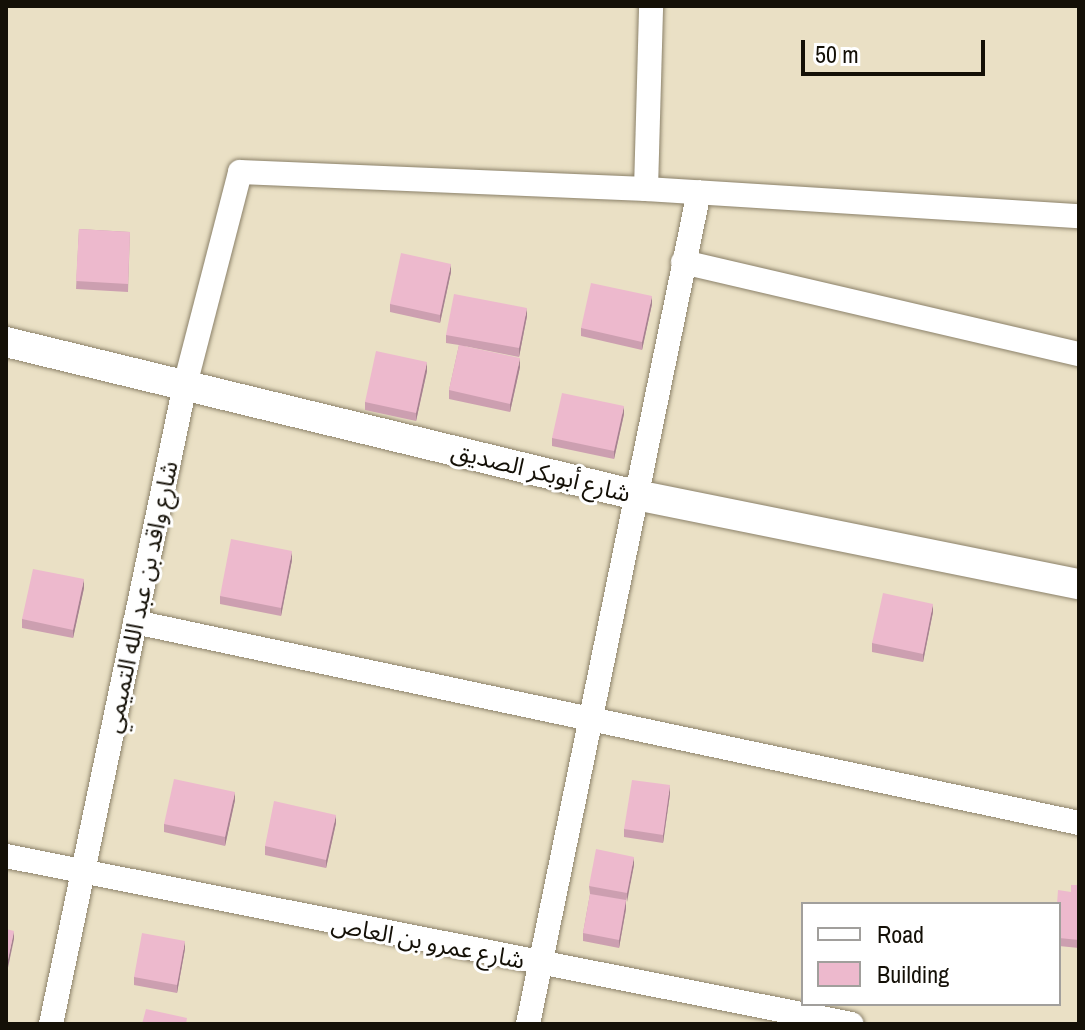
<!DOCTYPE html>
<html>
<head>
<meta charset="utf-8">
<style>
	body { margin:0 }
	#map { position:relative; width:1085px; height:1030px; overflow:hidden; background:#eae0c5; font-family:"Archivo Narrow","Noto Sans Arabic",sans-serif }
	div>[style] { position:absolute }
	.roads { filter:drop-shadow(0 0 2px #8b8169) drop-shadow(0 0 2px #8b8169) }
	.minor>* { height:24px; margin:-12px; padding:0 12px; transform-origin:12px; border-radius:12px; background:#fff }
	.tertiary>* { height:30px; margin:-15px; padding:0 15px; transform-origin:15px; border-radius:15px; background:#fff }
	.wall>* { inset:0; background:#cc9fb0 }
	.shaded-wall>* { inset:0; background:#a68290 }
	.building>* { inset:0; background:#edb9cd }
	span { translate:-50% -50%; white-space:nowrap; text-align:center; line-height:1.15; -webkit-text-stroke:6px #fff; paint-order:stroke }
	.street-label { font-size:24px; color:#141007 }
	.frame { position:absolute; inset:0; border:8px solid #141007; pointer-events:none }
	.legend { position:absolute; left:801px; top:902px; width:260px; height:104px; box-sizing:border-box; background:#fff; border:2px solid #a19f9c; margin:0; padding:10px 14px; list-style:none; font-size:24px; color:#141007 }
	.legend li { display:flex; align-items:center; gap:16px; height:40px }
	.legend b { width:40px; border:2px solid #a19f9c }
	.scale { position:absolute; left:801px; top:40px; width:184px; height:36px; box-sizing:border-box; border:4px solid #141007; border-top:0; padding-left:10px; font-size:24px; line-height:28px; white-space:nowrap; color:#141007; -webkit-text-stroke:6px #fff; paint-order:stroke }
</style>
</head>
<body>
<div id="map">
	<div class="roads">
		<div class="minor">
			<i style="left:646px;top:189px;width:183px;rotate:-88.4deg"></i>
			<i style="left:683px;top:262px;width:407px;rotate:13.1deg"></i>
			<i style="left:135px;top:622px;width:965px;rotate:12.02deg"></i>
			<i style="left:6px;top:856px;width:862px;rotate:11.24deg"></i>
			<i style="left:51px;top:1024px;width:653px;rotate:-78.16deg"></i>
			<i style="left:185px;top:385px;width:220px;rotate:-75.5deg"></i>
			<i style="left:240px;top:172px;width:406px;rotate:2.4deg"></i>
			<i style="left:646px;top:189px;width:434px;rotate:3.6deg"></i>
			<i style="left:528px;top:1024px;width:849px;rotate:-78.39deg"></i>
		</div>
		<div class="tertiary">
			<i style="left:6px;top:342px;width:648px;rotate:13.65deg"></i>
			<i style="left:636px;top:495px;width:452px;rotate:11.4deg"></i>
		</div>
	</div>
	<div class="wall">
		<i style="clip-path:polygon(79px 229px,130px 232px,128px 292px,76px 289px)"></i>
		<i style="clip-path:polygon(451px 272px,440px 323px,390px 312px,390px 304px)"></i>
		<i style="clip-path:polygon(652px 304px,642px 350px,581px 336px,581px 328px)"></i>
		<i style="clip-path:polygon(527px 316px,519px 357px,464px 346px,520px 367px,510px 412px,449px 399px,449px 390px,459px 345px,446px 343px,446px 335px)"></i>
		<i style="clip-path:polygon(427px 371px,416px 421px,365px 410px,365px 402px)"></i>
		<i style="clip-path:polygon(624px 414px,614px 459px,552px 446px,552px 438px)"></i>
		<i style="clip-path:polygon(292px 560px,281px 616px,220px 604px,220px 596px)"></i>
		<i style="clip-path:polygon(84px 588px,73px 638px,22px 628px,22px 619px)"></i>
		<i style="clip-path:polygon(933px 612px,923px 662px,872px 652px,872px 643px)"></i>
		<i style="clip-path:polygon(670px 794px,663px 843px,624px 837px,624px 829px)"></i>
		<i style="clip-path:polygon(235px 800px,225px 846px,164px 832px,164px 824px)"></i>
		<i style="clip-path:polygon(336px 823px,326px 868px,265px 855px,265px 846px)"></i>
		<i style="clip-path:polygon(634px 865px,626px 902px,626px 909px,619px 948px,583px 941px,583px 933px,590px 894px,589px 886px)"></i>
		<i style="clip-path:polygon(1079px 885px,1079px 948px,1059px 946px,1059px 904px,1071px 892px)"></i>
		<i style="clip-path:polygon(185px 949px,177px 993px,134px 985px,134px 977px)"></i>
	</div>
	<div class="shaded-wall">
		<i style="clip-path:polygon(451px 264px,451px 272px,440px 323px,440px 315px)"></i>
		<i style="clip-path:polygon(652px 296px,652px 304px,642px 350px,642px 342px)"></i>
		<i style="clip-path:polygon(527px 308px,527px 316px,519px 357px,519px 348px)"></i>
		<i style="clip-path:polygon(520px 358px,520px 367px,510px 412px,510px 404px)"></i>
		<i style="clip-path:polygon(427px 362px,427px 371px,416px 421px,416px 413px)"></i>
		<i style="clip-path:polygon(624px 406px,624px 414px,614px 459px,614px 451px)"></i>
		<i style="clip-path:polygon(292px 551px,292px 560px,281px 616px,281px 608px)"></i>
		<i style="clip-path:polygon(84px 579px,84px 588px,73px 638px,73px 630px)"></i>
		<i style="clip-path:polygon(933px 604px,933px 612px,923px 662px,923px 654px)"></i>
		<i style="clip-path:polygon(670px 785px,670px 794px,663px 843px,663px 835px)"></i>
		<i style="clip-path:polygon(235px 792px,235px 800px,225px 846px,225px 837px)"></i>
		<i style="clip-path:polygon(336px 815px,336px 823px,326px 868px,326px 860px)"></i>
		<i style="clip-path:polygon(634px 857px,634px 865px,627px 902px,627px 893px)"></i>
		<i style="clip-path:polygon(626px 900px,626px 909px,619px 948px,619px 940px)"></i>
		<i style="clip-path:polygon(14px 931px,14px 939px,6px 977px,6px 969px)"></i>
		<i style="clip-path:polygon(185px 941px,185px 949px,177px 993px,177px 985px)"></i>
	</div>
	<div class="building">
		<i style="clip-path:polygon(79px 229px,130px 232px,128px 284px,76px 281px)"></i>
		<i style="clip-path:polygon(401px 253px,451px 264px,440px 315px,390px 304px)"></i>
		<i style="clip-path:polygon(591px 283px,652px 296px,642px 342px,581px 328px)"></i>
		<i style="clip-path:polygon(454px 294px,527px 308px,519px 348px,446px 335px)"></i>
		<i style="clip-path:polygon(459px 345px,520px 358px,510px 404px,449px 390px)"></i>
		<i style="clip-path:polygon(376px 351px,427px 362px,416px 413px,365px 402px)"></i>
		<i style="clip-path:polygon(562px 393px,624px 406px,614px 451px,552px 438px)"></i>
		<i style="clip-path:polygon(231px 539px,292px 551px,281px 608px,220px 596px)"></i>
		<i style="clip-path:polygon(33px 569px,84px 579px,73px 630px,22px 619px)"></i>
		<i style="clip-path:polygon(883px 593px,933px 604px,923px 654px,872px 643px)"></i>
		<i style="clip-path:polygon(174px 779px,235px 792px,225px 837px,164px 824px)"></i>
		<i style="clip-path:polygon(632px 780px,670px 785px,663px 835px,624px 829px)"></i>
		<i style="clip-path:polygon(274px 801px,336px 815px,326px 860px,265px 846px)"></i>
		<i style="clip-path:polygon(596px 849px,634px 857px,627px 893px,589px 886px)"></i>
		<i style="clip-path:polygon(1071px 885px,1079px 885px,1079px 940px,1059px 938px,1059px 904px,1057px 904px,1058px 890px,1071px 892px)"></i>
		<i style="clip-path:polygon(590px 894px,626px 900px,619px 940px,583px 933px)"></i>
		<i style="clip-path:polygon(6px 929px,14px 931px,6px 969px)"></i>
		<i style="clip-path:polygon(142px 933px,185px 941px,177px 985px,134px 977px)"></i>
		<i style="clip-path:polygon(146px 1009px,187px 1018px,186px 1024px,142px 1024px)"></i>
	</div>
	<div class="street-label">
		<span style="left:541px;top:472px;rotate:14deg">شارع أبوبكر الصديق</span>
		<span style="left:141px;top:597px;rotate:-78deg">شارع واقد بن عبد الله التميمي</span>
		<span style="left:428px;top:942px;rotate:11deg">شارع عمرو بن العاص</span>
	</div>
	<div class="frame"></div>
	<ul class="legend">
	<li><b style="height:10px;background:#fff"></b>Road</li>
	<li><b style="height:22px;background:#edb9cd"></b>Building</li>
	</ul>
	<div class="scale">50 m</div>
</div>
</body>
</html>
